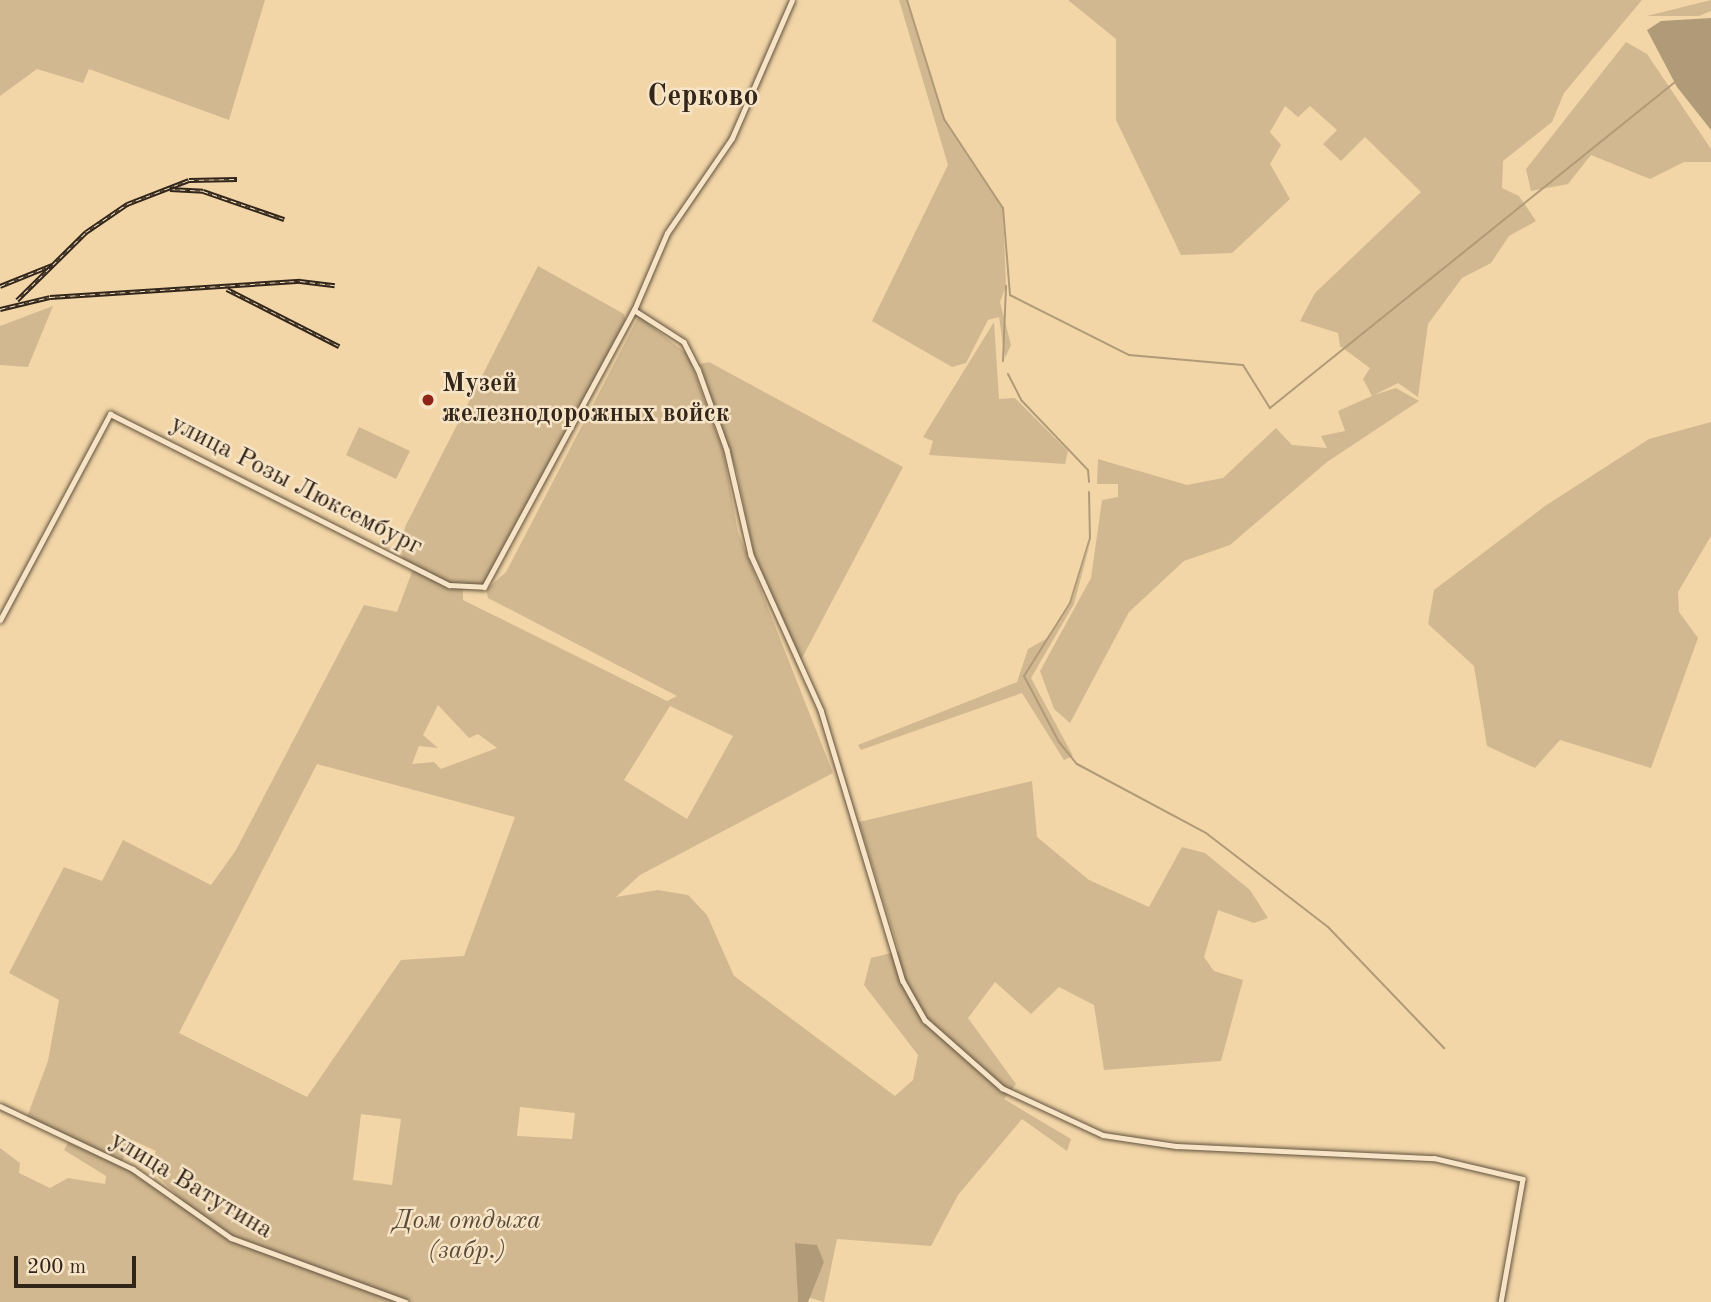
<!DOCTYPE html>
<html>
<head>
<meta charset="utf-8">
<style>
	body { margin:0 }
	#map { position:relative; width:1711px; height:1302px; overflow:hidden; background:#f2d6a8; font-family:"Old Standard TT",serif }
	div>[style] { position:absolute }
	.green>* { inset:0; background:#d1b890 }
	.water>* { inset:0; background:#b19a78 }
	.stream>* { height:2px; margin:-1px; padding:0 1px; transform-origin:1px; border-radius:1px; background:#b19a78 }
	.roads { filter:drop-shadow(0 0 2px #62523e) drop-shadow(0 0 2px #62523e) }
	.tertiary>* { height:4.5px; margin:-2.25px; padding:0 2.25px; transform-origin:2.25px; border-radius:2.25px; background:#f7e4c6 }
	.secondary>* { height:5px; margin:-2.5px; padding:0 2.5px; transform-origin:2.5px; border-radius:2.5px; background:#f7e4c6 }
	.rail>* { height:4.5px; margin-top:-2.25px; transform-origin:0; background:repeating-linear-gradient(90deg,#f7e4c6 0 5px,#32261b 0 10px); box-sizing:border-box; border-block:2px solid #32261b }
	.dots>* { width:19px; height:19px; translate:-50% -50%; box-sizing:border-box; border:4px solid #f7e4c6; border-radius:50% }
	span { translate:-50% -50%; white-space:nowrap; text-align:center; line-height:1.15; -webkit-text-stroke:5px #f7e4c6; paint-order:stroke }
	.poi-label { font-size:26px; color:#32261b; font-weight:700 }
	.left { translate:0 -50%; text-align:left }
	.street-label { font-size:26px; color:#32261b }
	.park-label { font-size:26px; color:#5a4a38; font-style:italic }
	.quarter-label { font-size:30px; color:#32261b; font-weight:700 }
	.scale { position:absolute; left:14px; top:1256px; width:122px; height:32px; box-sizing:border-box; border:4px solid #32261b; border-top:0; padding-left:9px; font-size:21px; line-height:24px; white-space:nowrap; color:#32261b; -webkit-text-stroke:5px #f7e4c6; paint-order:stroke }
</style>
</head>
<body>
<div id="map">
	<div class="green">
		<i style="clip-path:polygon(0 0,265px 0,229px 120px,89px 69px,83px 83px,37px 69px,0 96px)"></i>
		<i style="clip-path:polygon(899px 0,907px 0,944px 119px,1003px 208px,1006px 286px,1000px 302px,1011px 345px,1005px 358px,999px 317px,988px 320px,966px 363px,952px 367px,872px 321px,948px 165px)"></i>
		<i style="clip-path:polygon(1068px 0,1642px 0,1564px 93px,1552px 122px,1503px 161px,1502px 188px,1519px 196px,1536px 221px,1509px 236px,1491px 263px,1462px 278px,1428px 324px,1418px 397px,1398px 383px,1374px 395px,1396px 388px,1419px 401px,1327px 462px,1230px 545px,1184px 561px,1129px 612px,1070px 723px,1054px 709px,1040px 671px,1091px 578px,1102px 500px,1118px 497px,1118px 484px,1097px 484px,1098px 459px,1187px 485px,1223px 478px,1276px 428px,1292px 445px,1327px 448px,1321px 436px,1345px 431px,1338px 411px,1372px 396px,1363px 379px,1370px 368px,1340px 346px,1338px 333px,1300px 321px,1315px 293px,1421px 192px,1365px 137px,1341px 161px,1323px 144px,1337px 130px,1310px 106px,1298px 117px,1285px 106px,1270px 132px,1281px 145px,1270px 164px,1290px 199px,1232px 253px,1181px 255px,1116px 120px,1116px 39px)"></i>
		<i style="clip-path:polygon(1711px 0,1711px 11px,1699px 16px,1647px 16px)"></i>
		<i style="clip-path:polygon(1626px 42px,1647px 54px,1711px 149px,1711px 162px,1684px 162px,1650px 179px,1591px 155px,1568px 184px,1531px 191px,1526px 169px)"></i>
		<i style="clip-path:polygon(evenodd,538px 266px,624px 314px,626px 322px,496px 567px,482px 586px,463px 590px,463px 600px,667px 701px,677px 696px,488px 598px,486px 590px,506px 572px,639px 316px,688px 355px,723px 450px,738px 532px,833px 773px,640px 875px,616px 897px,658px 890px,688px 895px,707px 915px,734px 976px,895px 1096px,913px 1080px,918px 1055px,864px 985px,871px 958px,899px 951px,859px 822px,1032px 781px,1037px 837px,1089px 880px,1149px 907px,1182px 847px,1205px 853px,1250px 890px,1268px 918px,1254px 923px,1218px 910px,1204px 957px,1214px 971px,1243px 980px,1221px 1061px,1104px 1070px,1094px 1005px,1059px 987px,1031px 1014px,995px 982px,968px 1018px,1016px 1084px,1004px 1099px,1071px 1139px,1067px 1151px,1022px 1119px,958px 1195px,931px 1246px,837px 1239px,824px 1302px,807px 1297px,824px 1262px,817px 1246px,796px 1243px,798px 1302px,0 1302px,0 1148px,20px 1163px,19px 1173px,50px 1188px,68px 1178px,105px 1184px,106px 1176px,64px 1150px,68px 1143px,94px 1152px,27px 1117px,48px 1061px,59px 1000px,9px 973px,64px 867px,102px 881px,123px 840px,211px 885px,236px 850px,364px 605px,397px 612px,413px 569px,404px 564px,401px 549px,405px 527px,538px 266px,438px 705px,469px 738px,478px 734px,497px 748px,441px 769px,434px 762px,412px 764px,419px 746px,438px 748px,423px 735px,438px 705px,538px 266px,670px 706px,733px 736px,687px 819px,624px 780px,670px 706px,538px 266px,317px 764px,515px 817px,464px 956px,401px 960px,307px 1097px,179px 1033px,317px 764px,538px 266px,520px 1107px,575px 1113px,572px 1139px,517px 1136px,520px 1107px,538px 266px,361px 1114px,401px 1119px,392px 1185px,353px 1180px,361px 1114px,538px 266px,132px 1140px,156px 1151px,149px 1168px,192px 1210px,121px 1164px,132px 1140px)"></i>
		<i style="clip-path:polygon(53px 306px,28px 367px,0 365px,0 326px)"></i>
		<i style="clip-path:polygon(994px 322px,999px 399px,1015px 398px,1068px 451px,1065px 464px,929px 455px,933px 441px,923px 437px)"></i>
		<i style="clip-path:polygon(709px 362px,903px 467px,801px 660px,754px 554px,737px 473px,700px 364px)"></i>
		<i style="clip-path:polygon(1711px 422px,1711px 536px,1678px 592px,1679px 612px,1698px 638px,1651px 768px,1560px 740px,1535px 768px,1487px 746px,1474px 666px,1428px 624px,1434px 590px,1545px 506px,1649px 439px)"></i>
		<i style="clip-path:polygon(359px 427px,410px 451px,396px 479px,346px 455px)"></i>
		<i style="clip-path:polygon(1091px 540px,1074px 604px,1031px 678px,1073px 756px,1064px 760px,1022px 693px,861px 750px,858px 745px,1017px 682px,1028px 649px,1046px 639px,1070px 605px)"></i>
	</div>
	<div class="water">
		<i style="clip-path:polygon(1711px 18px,1711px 130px,1677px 87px,1647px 30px,1661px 21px)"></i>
		<i style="clip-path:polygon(795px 1243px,817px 1245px,824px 1262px,808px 1302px,798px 1302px)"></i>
	</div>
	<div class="stream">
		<i style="left:907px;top:0;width:125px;rotate:72.7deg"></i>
		<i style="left:944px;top:119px;width:107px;rotate:56.5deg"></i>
		<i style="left:1003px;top:208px;width:87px;rotate:85.4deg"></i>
		<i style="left:1010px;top:295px;width:133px;rotate:26.8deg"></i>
		<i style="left:1129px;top:355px;width:114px;rotate:5deg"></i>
		<i style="left:1243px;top:365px;width:51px;rotate:57.9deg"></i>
		<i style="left:1270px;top:408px;width:520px;rotate:-38.83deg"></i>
		<i style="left:1003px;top:361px;width:75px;rotate:-87.7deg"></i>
		<i style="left:1008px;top:374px;width:30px;rotate:63deg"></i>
		<i style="left:1022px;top:401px;width:95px;rotate:46.3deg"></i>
		<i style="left:1088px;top:470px;width:12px;rotate:85deg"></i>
		<i style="left:1089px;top:492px;width:46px;rotate:88.8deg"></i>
		<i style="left:1090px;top:538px;width:68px;rotate:107.1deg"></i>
		<i style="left:1070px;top:603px;width:86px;rotate:122.2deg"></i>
		<i style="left:1024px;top:676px;width:75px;rotate:62.1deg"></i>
		<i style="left:1059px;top:742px;width:28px;rotate:51deg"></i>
		<i style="left:1077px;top:764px;width:146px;rotate:28.1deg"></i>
		<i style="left:1206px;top:833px;width:154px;rotate:37.6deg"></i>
		<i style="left:1328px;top:927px;width:168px;rotate:46.2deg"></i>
	</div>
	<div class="roads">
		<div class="tertiary">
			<i style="left:634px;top:310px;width:59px;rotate:32.6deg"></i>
			<i style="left:684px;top:342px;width:30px;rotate:63deg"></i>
			<i style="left:698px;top:369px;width:86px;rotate:70.3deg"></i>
			<i style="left:727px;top:450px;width:108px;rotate:77.1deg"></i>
			<i style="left:751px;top:555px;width:170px;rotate:65.7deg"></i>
			<i style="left:821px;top:710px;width:283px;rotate:73.2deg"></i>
			<i style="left:903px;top:981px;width:45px;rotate:60.6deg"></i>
			<i style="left:925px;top:1020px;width:103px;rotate:41.4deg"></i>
			<i style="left:1002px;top:1088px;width:111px;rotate:25deg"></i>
			<i style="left:1103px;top:1135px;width:75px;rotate:8.5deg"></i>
			<i style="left:1177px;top:1146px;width:257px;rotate:2.7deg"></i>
			<i style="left:1434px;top:1158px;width:91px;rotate:13.3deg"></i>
			<i style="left:1523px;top:1179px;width:125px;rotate:100.1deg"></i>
			<i style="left:0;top:1106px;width:147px;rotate:25.3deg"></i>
			<i style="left:133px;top:1169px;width:120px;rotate:35.1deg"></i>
			<i style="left:231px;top:1238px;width:186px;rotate:20.1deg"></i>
		</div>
		<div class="secondary">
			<i style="left:0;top:620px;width:234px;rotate:-61.9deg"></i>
			<i style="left:110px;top:414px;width:380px;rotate:26.8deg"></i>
			<i style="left:449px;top:585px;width:35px;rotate:3deg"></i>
			<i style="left:484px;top:587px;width:315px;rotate:-61.6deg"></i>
			<i style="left:634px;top:310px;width:84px;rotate:-66.8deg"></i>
			<i style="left:667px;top:233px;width:115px;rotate:-55.6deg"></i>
			<i style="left:732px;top:138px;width:150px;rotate:-66.5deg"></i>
		</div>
	</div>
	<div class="rail">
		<i style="left:170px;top:189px;width:33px;rotate:3deg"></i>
		<i style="left:203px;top:191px;width:86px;rotate:19.1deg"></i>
		<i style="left:0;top:286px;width:56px;rotate:-22deg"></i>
		<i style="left:227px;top:289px;width:126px;rotate:27deg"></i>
		<i style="left:17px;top:300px;width:97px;rotate:-44.6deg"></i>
		<i style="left:86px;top:232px;width:50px;rotate:-34.3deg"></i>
		<i style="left:127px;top:204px;width:66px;rotate:-21.2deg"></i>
		<i style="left:189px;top:180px;width:48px;rotate:-1.2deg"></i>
		<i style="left:0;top:309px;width:51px;rotate:-13.5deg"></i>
		<i style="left:50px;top:297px;width:251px;rotate:-3.7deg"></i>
		<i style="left:300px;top:281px;width:35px;rotate:7deg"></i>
	</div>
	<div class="dots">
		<i style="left:428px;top:400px;background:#8f2418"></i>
	</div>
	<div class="poi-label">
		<span class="left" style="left:442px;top:400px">Музей<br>железнодорожных войск</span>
	</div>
	<div class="street-label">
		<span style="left:296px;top:486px;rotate:27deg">улица Розы Люксембург</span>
		<span style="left:191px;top:1186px;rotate:31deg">улица Ватутина</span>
	</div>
	<div class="park-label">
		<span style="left:467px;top:1237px">Дом отдыха<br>(забр.)</span>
	</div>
	<div class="quarter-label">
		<span style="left:703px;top:97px">Серково</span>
	</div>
	<div class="scale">200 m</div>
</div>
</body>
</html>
